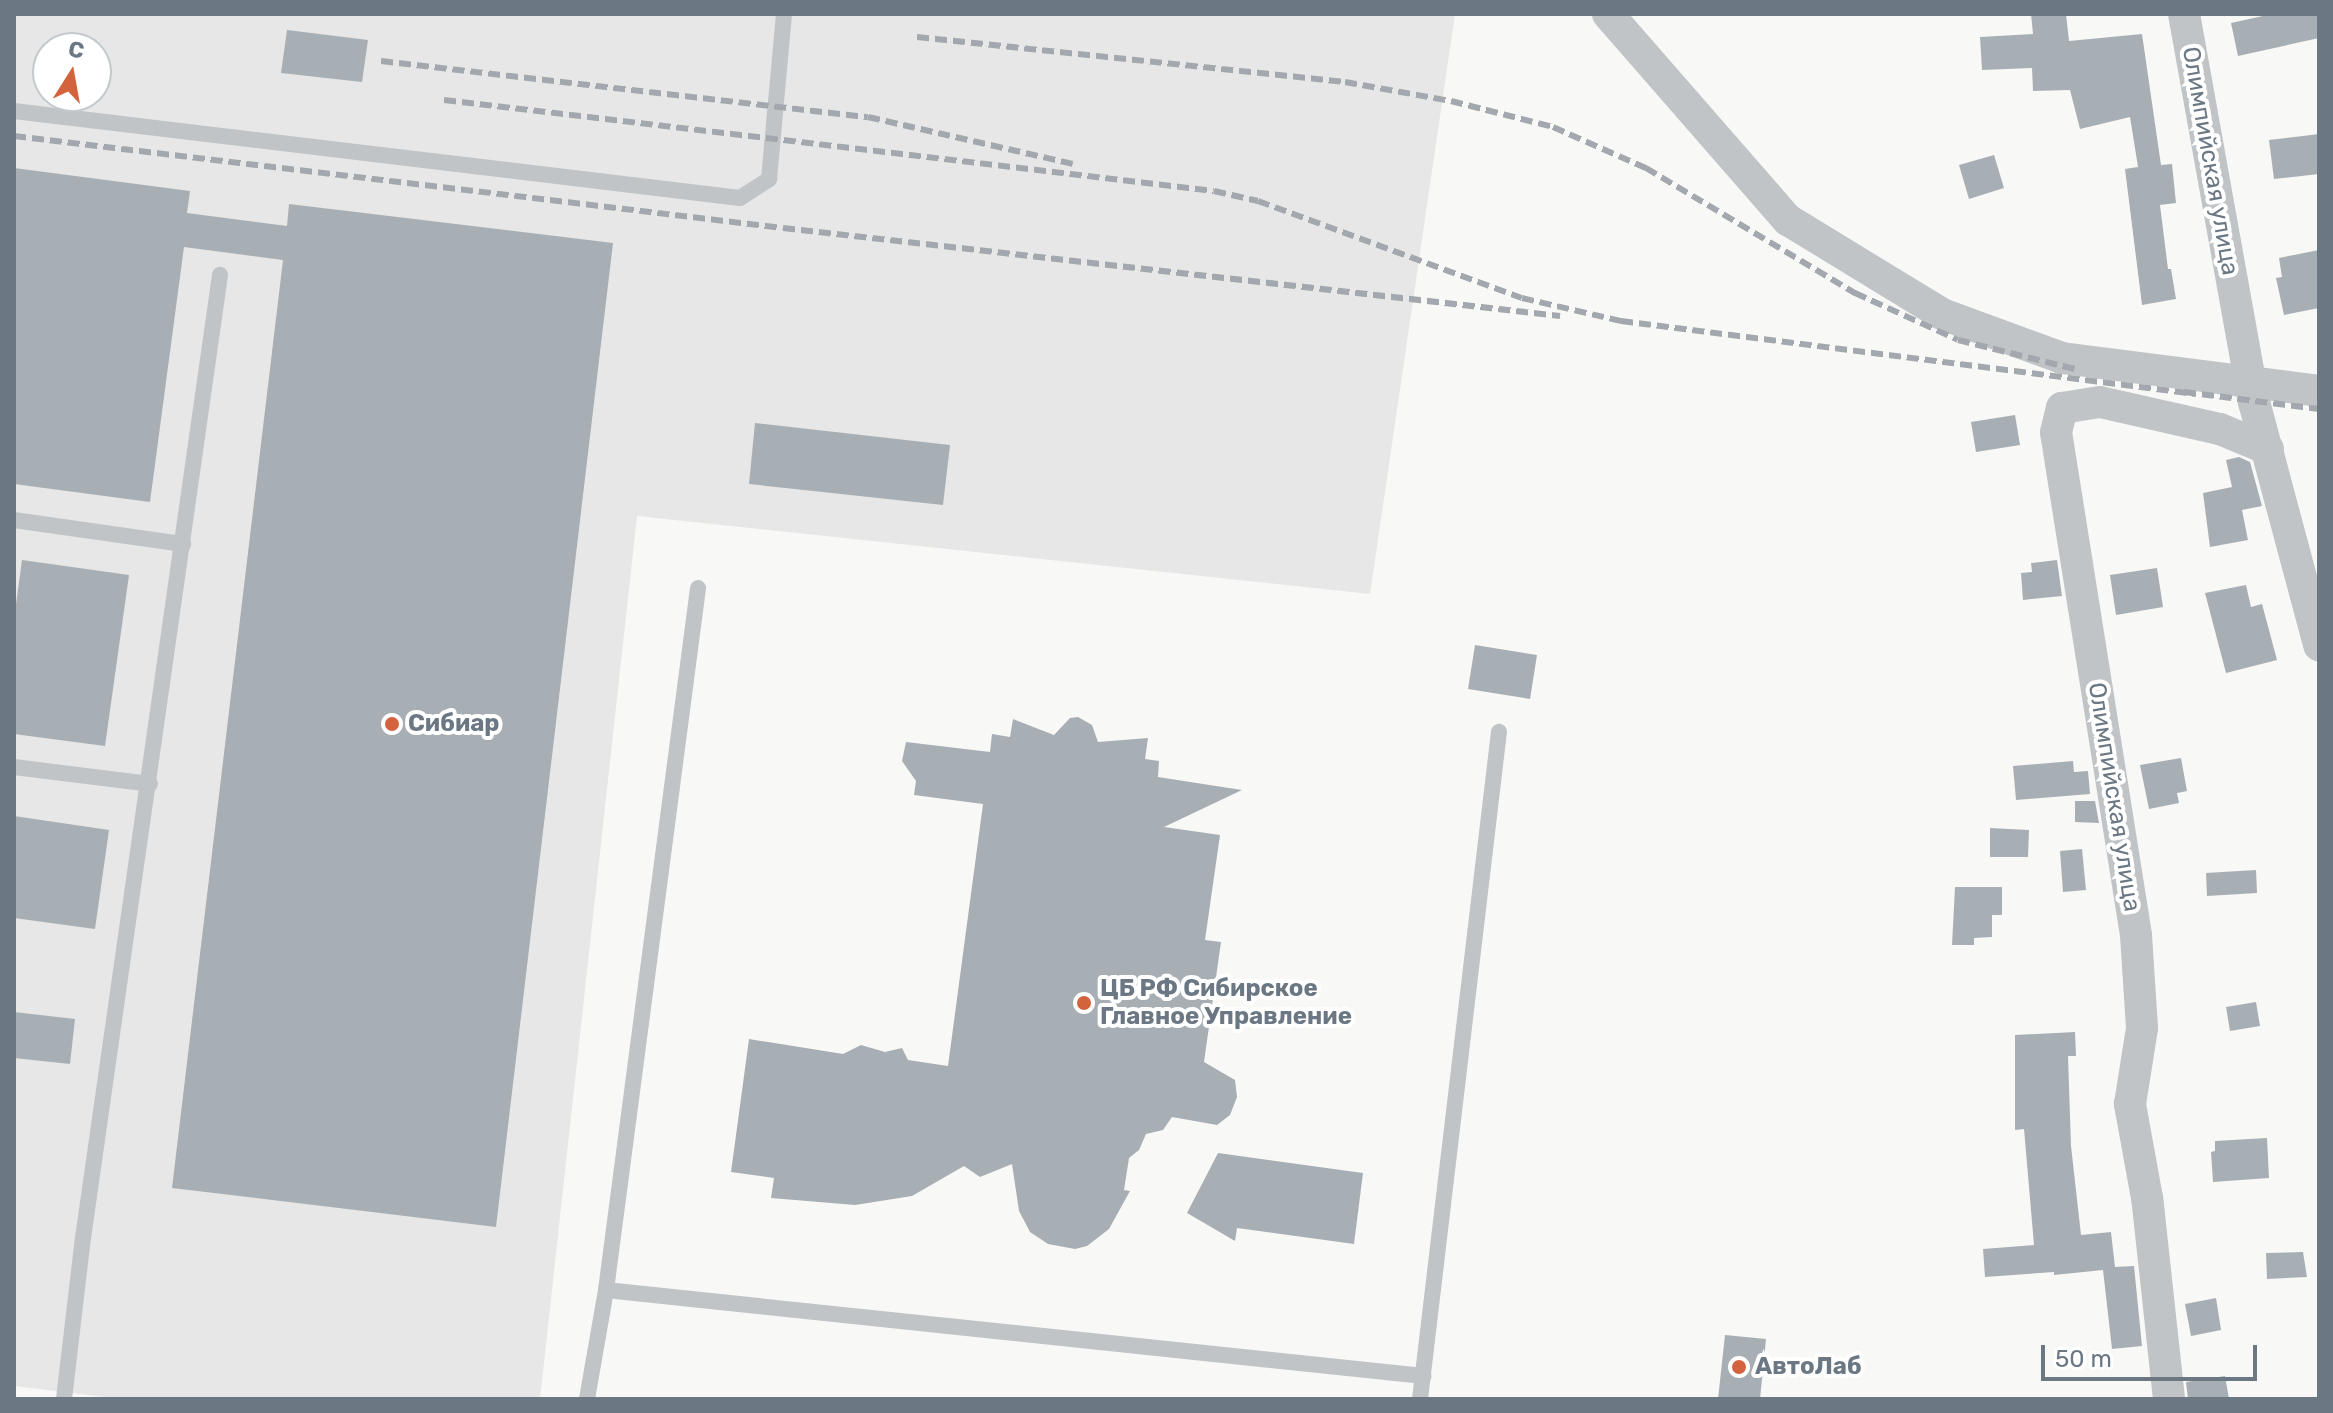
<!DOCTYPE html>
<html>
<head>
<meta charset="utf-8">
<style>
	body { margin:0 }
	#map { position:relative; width:2333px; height:1413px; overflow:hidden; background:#f8f8f6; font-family:Rubik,sans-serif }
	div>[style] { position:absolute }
	.built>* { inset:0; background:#e6e7e6 }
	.building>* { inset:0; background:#a8afb4 }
	.lane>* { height:16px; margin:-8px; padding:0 8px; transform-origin:8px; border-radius:8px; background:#c0c4c7 }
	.street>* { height:32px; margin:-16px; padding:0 16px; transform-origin:16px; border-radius:16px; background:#c0c4c7 }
	.rail>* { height:6px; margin-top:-3px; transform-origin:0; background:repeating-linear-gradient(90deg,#a2a8ad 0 12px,transparent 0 18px) }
	.dots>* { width:22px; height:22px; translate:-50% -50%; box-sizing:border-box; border:4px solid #fff; border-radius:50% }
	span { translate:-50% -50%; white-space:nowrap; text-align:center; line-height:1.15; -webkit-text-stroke:8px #fff; paint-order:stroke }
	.street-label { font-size:24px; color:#6b7884 }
	.poi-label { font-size:24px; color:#6b7884; font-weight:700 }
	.left { translate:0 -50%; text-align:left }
	.frame { position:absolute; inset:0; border:16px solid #6b7884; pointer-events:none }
	.north { position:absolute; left:32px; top:32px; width:80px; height:80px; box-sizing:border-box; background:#fff; border:2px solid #c4c9ce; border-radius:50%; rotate:11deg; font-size:22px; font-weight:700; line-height:32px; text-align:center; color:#6b7884 }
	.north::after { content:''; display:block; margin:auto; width:28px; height:36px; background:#d2633d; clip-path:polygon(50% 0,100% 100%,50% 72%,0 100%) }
	.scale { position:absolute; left:2041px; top:1345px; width:216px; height:36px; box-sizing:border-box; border:4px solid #6b7884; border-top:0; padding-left:10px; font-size:24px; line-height:28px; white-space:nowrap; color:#6b7884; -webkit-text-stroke:6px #fff; paint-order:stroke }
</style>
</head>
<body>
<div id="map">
	<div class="built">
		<i style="clip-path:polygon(evenodd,14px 14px,1455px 14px,1370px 594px,637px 516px,540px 1399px,121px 1399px,14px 1386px,14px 14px,48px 48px,96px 48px,96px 96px,48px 96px,48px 48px)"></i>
	</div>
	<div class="building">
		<i style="clip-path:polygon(2031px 14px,2066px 14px,2069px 41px,2142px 34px,2161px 165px,2172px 164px,2176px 203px,2160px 205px,2168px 269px,2171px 269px,2176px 299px,2142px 305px,2125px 169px,2138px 167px,2130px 117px,2080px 129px,2070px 90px,2033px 91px,2032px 68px,1982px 70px,1980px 37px,2033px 34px)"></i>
		<i style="clip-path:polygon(2272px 14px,2319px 14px,2319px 38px,2238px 56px,2231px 23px)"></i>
		<i style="clip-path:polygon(287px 30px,368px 40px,362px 82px,281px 73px)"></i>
		<i style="clip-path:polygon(2319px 134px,2319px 174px,2274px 179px,2269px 140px)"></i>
		<i style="clip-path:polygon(1994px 155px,2004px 188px,1969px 199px,1959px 165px)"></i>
		<i style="clip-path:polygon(14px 168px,190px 191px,187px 213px,287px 226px,289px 204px,613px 243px,496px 1227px,172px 1188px,283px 260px,184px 247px,150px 502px,14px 484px)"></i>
		<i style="clip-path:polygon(2319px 250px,2319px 308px,2284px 315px,2276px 278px,2282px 277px,2279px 258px)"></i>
		<i style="clip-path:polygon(2015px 415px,2020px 445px,1976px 452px,1971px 422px)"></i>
		<i style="clip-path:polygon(755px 423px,950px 445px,943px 505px,749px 484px)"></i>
		<i style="clip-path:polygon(2239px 457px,2250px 462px,2262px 506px,2242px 510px,2248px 540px,2210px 547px,2203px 493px,2232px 487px,2226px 460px)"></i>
		<i style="clip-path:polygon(22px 560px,129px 575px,105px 746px,14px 734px,14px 619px)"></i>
		<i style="clip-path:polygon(2057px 560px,2062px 596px,2023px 600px,2021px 573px,2032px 572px,2031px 563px)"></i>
		<i style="clip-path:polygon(2157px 568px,2163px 607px,2116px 615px,2110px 575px)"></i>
		<i style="clip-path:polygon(2246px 585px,2251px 607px,2262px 604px,2277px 660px,2226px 673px,2205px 593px)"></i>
		<i style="clip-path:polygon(1475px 645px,1537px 655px,1530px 699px,1468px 689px)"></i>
		<i style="clip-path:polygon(1078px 717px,1092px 725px,1098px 742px,1148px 738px,1145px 759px,1159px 761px,1158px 777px,1242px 790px,1164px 827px,1220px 835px,1205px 940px,1221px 942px,1204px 1062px,1235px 1080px,1237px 1097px,1230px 1115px,1217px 1125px,1172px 1117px,1163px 1130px,1146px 1134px,1139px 1150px,1129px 1158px,1124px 1190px,1130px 1191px,1109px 1229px,1087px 1246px,1075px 1249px,1048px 1244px,1030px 1232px,1019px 1211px,1012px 1164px,980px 1177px,964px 1166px,912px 1196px,855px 1205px,771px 1198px,774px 1178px,731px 1172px,749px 1039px,843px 1054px,861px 1045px,885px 1052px,902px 1048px,908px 1060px,948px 1066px,983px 804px,914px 795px,916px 781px,902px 761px,906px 742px,990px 752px,992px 734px,1010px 737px,1013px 719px,1054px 735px,1070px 718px)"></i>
		<i style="clip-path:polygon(2181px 758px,2187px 791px,2177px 793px,2179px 803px,2149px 809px,2140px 765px)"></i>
		<i style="clip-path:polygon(2073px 761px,2074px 772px,2088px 771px,2090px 794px,2016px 800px,2013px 766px)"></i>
		<i style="clip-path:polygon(2075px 801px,2095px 801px,2099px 823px,2075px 822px)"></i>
		<i style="clip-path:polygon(14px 816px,109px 830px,95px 929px,14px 918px)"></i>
		<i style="clip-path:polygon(1990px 828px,2029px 830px,2028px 857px,1990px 857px)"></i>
		<i style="clip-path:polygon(2082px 849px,2086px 890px,2063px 892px,2060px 851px)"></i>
		<i style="clip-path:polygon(2256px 870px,2257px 893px,2207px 896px,2206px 873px)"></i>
		<i style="clip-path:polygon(1955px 887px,2002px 887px,2002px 915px,1992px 915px,1992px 937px,1974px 938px,1974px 945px,1952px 945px)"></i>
		<i style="clip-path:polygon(2256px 1002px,2260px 1026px,2230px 1031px,2226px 1007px)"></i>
		<i style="clip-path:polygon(14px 1012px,75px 1019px,70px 1064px,14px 1058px)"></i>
		<i style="clip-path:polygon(2075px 1032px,2076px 1056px,2068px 1056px,2071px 1146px,2081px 1235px,2111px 1232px,2115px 1267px,2134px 1266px,2142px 1346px,2112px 1349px,2103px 1270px,2054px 1275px,2054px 1272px,1985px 1277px,1983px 1249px,2034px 1245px,2024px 1129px,2015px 1130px,2015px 1035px)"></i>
		<i style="clip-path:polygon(2267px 1138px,2269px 1178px,2213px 1182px,2211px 1152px,2215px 1151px,2215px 1141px)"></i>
		<i style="clip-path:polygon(1218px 1153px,1363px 1173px,1354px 1244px,1237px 1228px,1235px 1241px,1187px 1213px)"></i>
		<i style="clip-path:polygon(2303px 1252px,2307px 1277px,2267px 1279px,2266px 1253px)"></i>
		<i style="clip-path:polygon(2216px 1298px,2221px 1330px,2191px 1336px,2185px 1304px)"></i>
		<i style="clip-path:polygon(1725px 1335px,1766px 1339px,1760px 1399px,1718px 1399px)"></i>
		<i style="clip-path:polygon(2225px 1376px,2229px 1399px,2188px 1399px,2186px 1382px)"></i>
	</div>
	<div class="lane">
		<i style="left:14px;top:111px;width:731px;rotate:6.83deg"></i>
		<i style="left:740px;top:198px;width:35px;rotate:-33deg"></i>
		<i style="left:769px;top:179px;width:166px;rotate:-84.8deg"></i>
		<i style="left:14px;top:520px;width:171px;rotate:8.1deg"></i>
		<i style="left:14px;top:767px;width:137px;rotate:7.1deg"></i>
		<i style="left:606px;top:1290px;width:822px;rotate:6.01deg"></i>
		<i style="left:64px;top:1399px;width:162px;rotate:-83.3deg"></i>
		<i style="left:83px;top:1238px;width:973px;rotate:-81.9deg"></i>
		<i style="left:587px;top:1399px;width:111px;rotate:-80.1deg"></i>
		<i style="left:606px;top:1290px;width:708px;rotate:-82.53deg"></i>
		<i style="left:1420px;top:1399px;width:672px;rotate:-83.25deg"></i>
	</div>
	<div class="street">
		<i style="left:1608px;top:14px;width:274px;rotate:48.9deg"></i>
		<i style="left:1788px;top:220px;width:180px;rotate:31.4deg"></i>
		<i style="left:1942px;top:314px;width:128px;rotate:20.1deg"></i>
		<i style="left:2062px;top:358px;width:259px;rotate:7.3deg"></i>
		<i style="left:2184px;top:14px;width:394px;rotate:79.8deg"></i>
		<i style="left:2254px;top:402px;width:252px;rotate:75deg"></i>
		<i style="left:2169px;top:1399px;width:202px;rotate:-96.2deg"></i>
		<i style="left:2147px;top:1198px;width:96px;rotate:-100.3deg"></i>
		<i style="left:2130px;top:1104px;width:77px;rotate:-81deg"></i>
		<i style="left:2142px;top:1028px;width:93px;rotate:-93.7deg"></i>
		<i style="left:2136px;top:935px;width:509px;rotate:-99.04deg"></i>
		<i style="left:2056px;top:432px;width:25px;rotate:-76deg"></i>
		<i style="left:2062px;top:408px;width:38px;rotate:-9deg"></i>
		<i style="left:2100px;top:402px;width:123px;rotate:12.7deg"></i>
		<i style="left:2220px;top:429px;width:52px;rotate:22.6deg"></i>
	</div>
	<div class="rail">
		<i style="left:917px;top:37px;width:430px;rotate:6deg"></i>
		<i style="left:1345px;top:82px;width:108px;rotate:10.2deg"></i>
		<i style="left:1451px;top:101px;width:105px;rotate:14.3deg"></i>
		<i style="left:1553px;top:127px;width:102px;rotate:23.8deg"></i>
		<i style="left:1646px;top:168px;width:244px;rotate:30.9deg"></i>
		<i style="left:1855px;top:293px;width:113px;rotate:24.5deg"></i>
		<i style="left:1958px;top:340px;width:120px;rotate:14deg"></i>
		<i style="left:381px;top:61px;width:490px;rotate:6.6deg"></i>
		<i style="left:868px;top:117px;width:210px;rotate:12.9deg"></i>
		<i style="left:444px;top:100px;width:775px;rotate:6.74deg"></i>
		<i style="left:1214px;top:191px;width:45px;rotate:12.8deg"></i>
		<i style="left:1258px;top:201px;width:281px;rotate:20.2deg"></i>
		<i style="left:1522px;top:298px;width:102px;rotate:13.1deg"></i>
		<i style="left:1621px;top:321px;width:579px;rotate:7.25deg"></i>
		<i style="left:14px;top:136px;width:774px;rotate:6.82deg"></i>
		<i style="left:783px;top:228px;width:782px;rotate:6.46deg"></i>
		<i style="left:2184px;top:392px;width:136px;rotate:7.2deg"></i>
	</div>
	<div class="dots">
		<i style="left:392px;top:724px;background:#d2633d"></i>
		<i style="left:1084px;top:1003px;background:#d2633d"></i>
		<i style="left:1739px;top:1367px;background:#d2633d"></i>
	</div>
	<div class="street-label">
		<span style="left:2210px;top:161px;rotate:80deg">Олимпийская улица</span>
		<span style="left:2114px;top:797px;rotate:81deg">Олимпийская улица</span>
	</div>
	<div class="poi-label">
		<span class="left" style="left:408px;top:724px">Сибиар</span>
		<span class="left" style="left:1100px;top:1003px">ЦБ РФ Сибирское<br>Главное Управление</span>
		<span class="left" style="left:1755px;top:1367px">АвтоЛаб</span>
	</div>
	<div class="frame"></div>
	<div class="north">С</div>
	<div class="scale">50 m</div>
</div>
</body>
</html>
